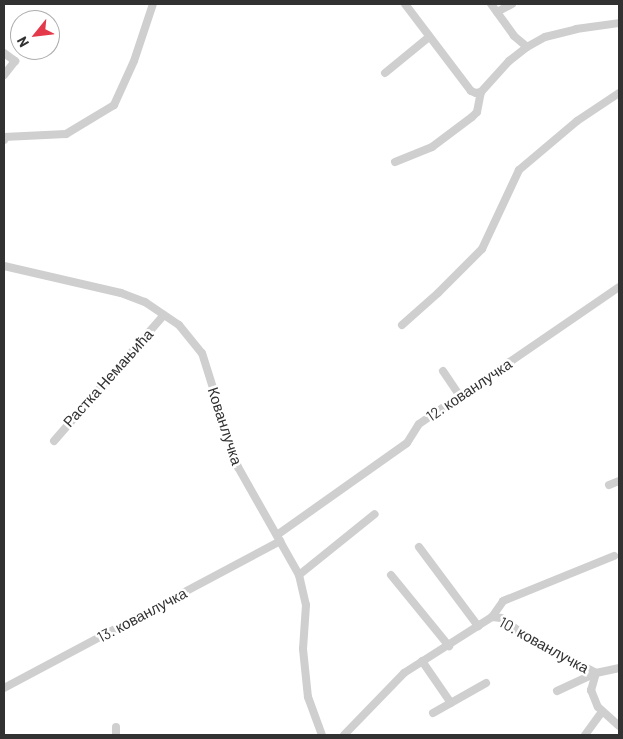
<!DOCTYPE html>
<html>
<head>
<meta charset="utf-8">
<style>
	body { margin:0 }
	#map { position:relative; width:623px; height:739px; overflow:hidden; background:#fff; font-family:Barlow,sans-serif }
	div>[style] { position:absolute }
	.minor>* { height:8px; margin:-4px; padding:0 4px; transform-origin:4px; border-radius:4px; background:#cfcfcf }
	span { translate:-50% -50%; white-space:nowrap; text-align:center; line-height:1.15; -webkit-text-stroke:5px #fff; paint-order:stroke }
	.street-label { font-size:15px; color:#323232 }
	.frame { position:absolute; inset:0; border:5px solid #323232; pointer-events:none }
	.north { position:absolute; left:10px; top:10px; width:50px; height:50px; box-sizing:border-box; background:#fff; border:1px solid #adadad; border-radius:50%; rotate:241deg; font-size:14px; font-weight:700; line-height:20px; text-align:center; color:#323232 }
	.north::after { content:''; display:block; margin:auto; width:18px; height:22px; background:#e4384b; clip-path:polygon(50% 0,100% 100%,50% 72%,0 100%) }
</style>
</head>
<body>
<div id="map">
	<div class="minor">
		<i style="left:405px;top:4px;width:109px;rotate:52.8deg"></i>
		<i style="left:471px;top:91px;width:5px;rotate:22deg"></i>
		<i style="left:476px;top:93px;width:5px;rotate:-11deg"></i>
		<i style="left:481px;top:92px;width:42px;rotate:-47.9deg"></i>
		<i style="left:509px;top:61px;width:23px;rotate:-38deg"></i>
		<i style="left:527px;top:47px;width:21px;rotate:-29deg"></i>
		<i style="left:545px;top:37px;width:32px;rotate:-14deg"></i>
		<i style="left:576px;top:29px;width:43px;rotate:-7.9deg"></i>
		<i style="left:491px;top:4px;width:39px;rotate:54deg"></i>
		<i style="left:514px;top:36px;width:17px;rotate:40deg"></i>
		<i style="left:497px;top:12px;width:17px;rotate:-28deg"></i>
		<i style="left:4px;top:53px;width:14px;rotate:36deg"></i>
		<i style="left:15px;top:61px;width:18px;rotate:128deg"></i>
		<i style="left:385px;top:73px;width:57px;rotate:-39.3deg"></i>
		<i style="left:4px;top:140px;width:3px;rotate:-90deg"></i>
		<i style="left:4px;top:137px;width:62px;rotate:-2.8deg"></i>
		<i style="left:66px;top:134px;width:56px;rotate:-31.1deg"></i>
		<i style="left:114px;top:105px;width:48px;rotate:-65.6deg"></i>
		<i style="left:134px;top:61px;width:60px;rotate:-71.6deg"></i>
		<i style="left:395px;top:162px;width:40px;rotate:-22deg"></i>
		<i style="left:432px;top:147px;width:50px;rotate:-36.9deg"></i>
		<i style="left:472px;top:117px;width:7px;rotate:-45deg"></i>
		<i style="left:477px;top:112px;width:20px;rotate:-79deg"></i>
		<i style="left:4px;top:266px;width:120px;rotate:13deg"></i>
		<i style="left:121px;top:293px;width:26px;rotate:21deg"></i>
		<i style="left:145px;top:302px;width:41px;rotate:34.1deg"></i>
		<i style="left:179px;top:325px;width:36px;rotate:51deg"></i>
		<i style="left:202px;top:353px;width:120px;rotate:72.5deg"></i>
		<i style="left:238px;top:467px;width:124px;rotate:60.5deg"></i>
		<i style="left:299px;top:575px;width:31px;rotate:77deg"></i>
		<i style="left:306px;top:605px;width:44px;rotate:93.9deg"></i>
		<i style="left:303px;top:649px;width:48px;rotate:84.1deg"></i>
		<i style="left:308px;top:697px;width:40px;rotate:69.8deg"></i>
		<i style="left:402px;top:325px;width:48px;rotate:-41.6deg"></i>
		<i style="left:438px;top:293px;width:62px;rotate:-45deg"></i>
		<i style="left:482px;top:249px;width:87px;rotate:-64.9deg"></i>
		<i style="left:519px;top:170px;width:76px;rotate:-40.2deg"></i>
		<i style="left:577px;top:121px;width:50px;rotate:-33.7deg"></i>
		<i style="left:443px;top:371px;width:30px;rotate:56deg"></i>
		<i style="left:54px;top:441px;width:167px;rotate:-48.9deg"></i>
		<i style="left:609px;top:485px;width:11px;rotate:-22deg"></i>
		<i style="left:277px;top:535px;width:159px;rotate:-35.3deg"></i>
		<i style="left:407px;top:443px;width:22px;rotate:-58deg"></i>
		<i style="left:419px;top:424px;width:242px;rotate:-34.4deg"></i>
		<i style="left:419px;top:547px;width:99px;rotate:53.2deg"></i>
		<i style="left:299px;top:575px;width:97px;rotate:-38.8deg"></i>
		<i style="left:391px;top:575px;width:92px;rotate:50.8deg"></i>
		<i style="left:492px;top:617px;width:19px;rotate:-55deg"></i>
		<i style="left:503px;top:601px;width:120px;rotate:-22.1deg"></i>
		<i style="left:422px;top:661px;width:51px;rotate:55.4deg"></i>
		<i style="left:596px;top:673px;width:18px;rotate:106deg"></i>
		<i style="left:591px;top:690px;width:18px;rotate:68deg"></i>
		<i style="left:598px;top:707px;width:28px;rotate:42deg"></i>
		<i style="left:4px;top:688px;width:313px;rotate:-28deg"></i>
		<i style="left:557px;top:691px;width:43px;rotate:-24.8deg"></i>
		<i style="left:433px;top:713px;width:61px;rotate:-29.5deg"></i>
		<i style="left:116px;top:727px;width:8px;rotate:90deg"></i>
		<i style="left:344px;top:735px;width:86px;rotate:-45.9deg"></i>
		<i style="left:404px;top:673px;width:104px;rotate:-32.5deg"></i>
		<i style="left:492px;top:617px;width:9px;rotate:6deg"></i>
		<i style="left:501px;top:618px;width:24px;rotate:36deg"></i>
		<i style="left:520px;top:632px;width:86px;rotate:28.3deg"></i>
		<i style="left:596px;top:673px;width:24px;rotate:-12deg"></i>
		<i style="left:585px;top:735px;width:29px;rotate:-54deg"></i>
	</div>
	<div class="street-label">
		<span style="left:108px;top:378px;rotate:-48deg">Растка Немањића</span>
		<span style="left:469px;top:390px;rotate:-34deg">12. кованлучка</span>
		<span style="left:225px;top:426px;rotate:72deg">Кованлучка</span>
		<span style="left:142px;top:615px;rotate:-28deg">13. кованлучка</span>
		<span style="left:544px;top:645px;rotate:29deg">10. кованлучка</span>
	</div>
	<div class="frame"></div>
	<div class="north">N</div>
</div>
</body>
</html>
